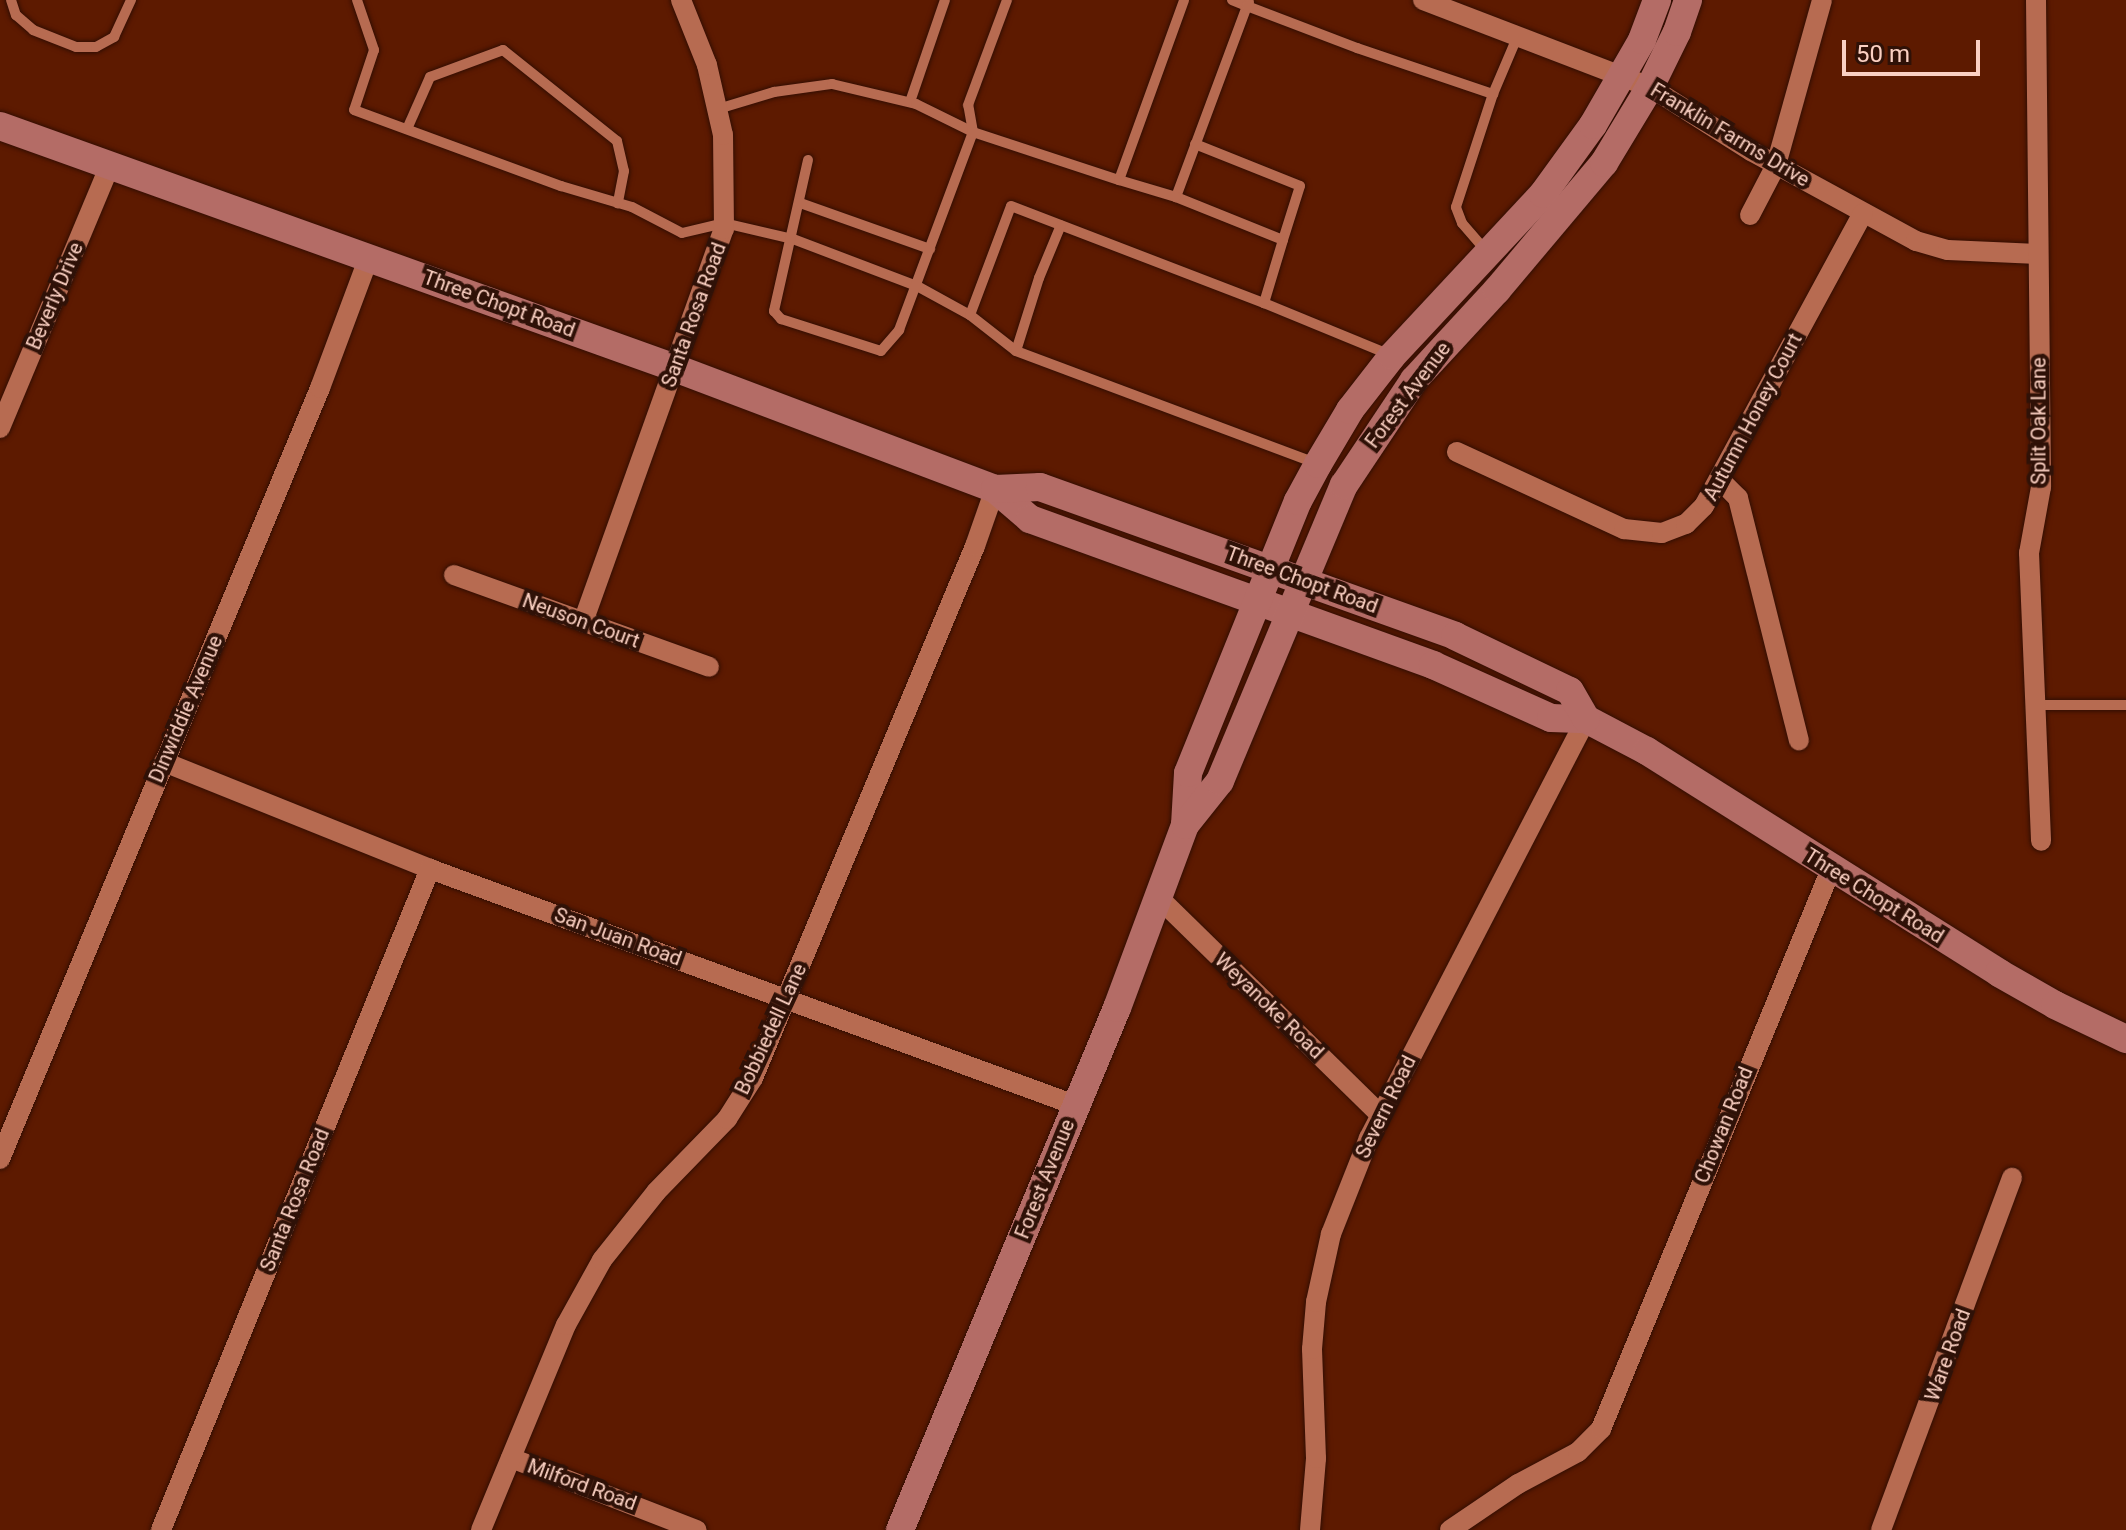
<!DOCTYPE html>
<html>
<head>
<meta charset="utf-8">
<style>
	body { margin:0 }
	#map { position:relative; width:2126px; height:1530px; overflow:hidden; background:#5d1a00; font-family:Roboto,sans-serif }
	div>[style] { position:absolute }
	.roads { filter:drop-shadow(0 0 2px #320e03) drop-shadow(0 0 2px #320e03) }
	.service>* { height:10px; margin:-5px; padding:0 5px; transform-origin:5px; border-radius:5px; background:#b76b51 }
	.minor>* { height:20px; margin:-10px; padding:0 10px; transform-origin:10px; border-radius:10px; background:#b76b51 }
	.secondary>* { height:28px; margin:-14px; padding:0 14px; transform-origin:14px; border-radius:14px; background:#b46c66 }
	span { translate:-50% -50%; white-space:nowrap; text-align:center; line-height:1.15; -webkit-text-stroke:8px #2f1107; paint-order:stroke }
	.street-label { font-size:20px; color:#fbd0c2 }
	.scale { position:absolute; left:1842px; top:40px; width:138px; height:36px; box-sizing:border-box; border:4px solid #fbd0c2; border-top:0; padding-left:10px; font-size:24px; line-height:28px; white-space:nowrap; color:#fbd0c2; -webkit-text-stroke:6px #2f1107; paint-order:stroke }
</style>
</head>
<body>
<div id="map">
	<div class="roads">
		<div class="service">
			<i style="left:11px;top:0;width:16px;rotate:72deg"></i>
			<i style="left:16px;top:15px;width:23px;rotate:41deg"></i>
			<i style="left:33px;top:30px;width:46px;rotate:21.6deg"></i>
			<i style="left:76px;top:47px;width:20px"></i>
			<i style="left:96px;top:47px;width:21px;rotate:-29deg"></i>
			<i style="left:114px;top:37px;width:41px;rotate:-65.3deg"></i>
			<i style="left:357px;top:0;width:53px;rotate:71.2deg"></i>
			<i style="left:374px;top:50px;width:63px;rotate:108.4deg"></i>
			<i style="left:354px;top:110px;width:221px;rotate:20.2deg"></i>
			<i style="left:561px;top:186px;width:74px;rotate:16.5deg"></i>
			<i style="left:632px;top:207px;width:56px;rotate:27.5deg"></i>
			<i style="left:682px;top:233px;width:43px;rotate:-13.4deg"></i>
			<i style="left:724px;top:223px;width:71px;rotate:13.1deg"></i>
			<i style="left:793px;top:239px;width:133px;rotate:20.8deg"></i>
			<i style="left:917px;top:286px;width:60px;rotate:28.7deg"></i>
			<i style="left:970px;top:315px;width:116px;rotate:-69.4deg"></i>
			<i style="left:1011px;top:206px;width:271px;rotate:21deg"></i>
			<i style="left:1232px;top:0;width:16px;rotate:22deg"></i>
			<i style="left:1247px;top:6px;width:204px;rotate:110.4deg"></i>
			<i style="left:1176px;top:197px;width:115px;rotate:21.9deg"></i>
			<i style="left:1283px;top:240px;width:66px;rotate:106.8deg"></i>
			<i style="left:1264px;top:303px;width:136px;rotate:22.4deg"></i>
			<i style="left:1249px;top:2px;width:4px;rotate:117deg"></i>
			<i style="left:1247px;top:6px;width:118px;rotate:20.9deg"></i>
			<i style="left:1357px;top:48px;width:144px;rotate:18.7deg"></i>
			<i style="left:1493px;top:94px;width:64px;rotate:-67deg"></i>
			<i style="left:910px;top:102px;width:108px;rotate:-71.1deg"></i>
			<i style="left:718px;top:109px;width:59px;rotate:-16.9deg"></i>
			<i style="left:774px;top:92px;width:59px;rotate:-7.9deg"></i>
			<i style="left:832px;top:84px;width:86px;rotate:13.4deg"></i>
			<i style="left:916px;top:104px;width:64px;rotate:26.2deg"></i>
			<i style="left:407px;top:129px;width:57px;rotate:-66.1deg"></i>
			<i style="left:430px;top:77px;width:78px;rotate:-20.3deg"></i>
			<i style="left:503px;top:50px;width:146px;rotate:38.6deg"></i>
			<i style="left:617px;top:141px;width:31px;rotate:77deg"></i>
			<i style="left:624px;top:171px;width:33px;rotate:101deg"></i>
			<i style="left:973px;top:132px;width:27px;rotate:-100deg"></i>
			<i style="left:968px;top:105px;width:112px;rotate:-69.6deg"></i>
			<i style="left:1195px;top:144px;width:113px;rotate:21.8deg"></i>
			<i style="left:1300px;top:186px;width:57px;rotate:107.5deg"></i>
			<i style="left:808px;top:160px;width:155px;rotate:102.7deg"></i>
			<i style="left:774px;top:311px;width:11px;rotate:49deg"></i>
			<i style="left:781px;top:319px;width:105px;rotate:17.7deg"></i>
			<i style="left:881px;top:351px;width:28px;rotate:-49deg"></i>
			<i style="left:899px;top:330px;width:211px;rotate:-69.5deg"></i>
			<i style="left:973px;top:132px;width:154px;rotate:18.2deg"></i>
			<i style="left:1119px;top:180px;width:191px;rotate:-70.1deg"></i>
			<i style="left:1119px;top:180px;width:59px;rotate:16.6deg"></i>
			<i style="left:800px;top:203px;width:138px;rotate:19.5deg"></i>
			<i style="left:1487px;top:252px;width:38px;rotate:-131deg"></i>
			<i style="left:1462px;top:223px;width:17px;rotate:-111deg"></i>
			<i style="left:1456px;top:207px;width:119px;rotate:-71.9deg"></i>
			<i style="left:970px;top:315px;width:58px;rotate:38deg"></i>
			<i style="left:1016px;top:351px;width:319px;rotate:20.5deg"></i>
			<i style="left:1016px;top:351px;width:77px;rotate:-72.5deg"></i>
			<i style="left:1039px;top:278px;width:57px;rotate:-67.5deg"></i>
			<i style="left:2036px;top:705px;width:90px"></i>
		</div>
		<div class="minor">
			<i style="left:1423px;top:0;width:243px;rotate:21deg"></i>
			<i style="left:1650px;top:87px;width:120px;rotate:32.4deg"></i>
			<i style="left:1751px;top:151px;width:188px;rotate:28.6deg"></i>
			<i style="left:1916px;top:241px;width:33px;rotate:16deg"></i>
			<i style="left:1948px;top:250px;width:90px;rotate:2.5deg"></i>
			<i style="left:2036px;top:0;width:487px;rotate:89.4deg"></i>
			<i style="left:2041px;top:487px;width:67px;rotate:100.3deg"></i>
			<i style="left:2029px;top:553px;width:288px;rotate:87.6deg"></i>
			<i style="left:1750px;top:215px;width:56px;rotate:-62.5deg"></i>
			<i style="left:1776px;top:165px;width:171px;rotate:-74.4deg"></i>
			<i style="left:0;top:428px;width:285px;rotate:-67.3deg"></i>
			<i style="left:1457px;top:452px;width:184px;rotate:24.8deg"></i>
			<i style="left:1624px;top:529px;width:38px;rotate:6deg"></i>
			<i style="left:1662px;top:533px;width:26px;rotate:-21deg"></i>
			<i style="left:1686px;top:524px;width:25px;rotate:-45deg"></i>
			<i style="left:1704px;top:506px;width:333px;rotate:-61.5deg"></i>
			<i style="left:1719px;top:479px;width:27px;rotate:45deg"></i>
			<i style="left:1738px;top:498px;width:250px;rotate:75.9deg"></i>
			<i style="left:454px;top:575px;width:271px;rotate:19.8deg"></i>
			<i style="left:583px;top:622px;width:418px;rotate:-70.3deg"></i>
			<i style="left:724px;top:229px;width:94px;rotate:-90.6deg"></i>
			<i style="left:723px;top:135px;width:72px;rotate:-102.9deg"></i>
			<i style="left:707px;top:65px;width:70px;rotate:-111.8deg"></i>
			<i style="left:164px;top:762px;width:287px;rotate:21.9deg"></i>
			<i style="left:430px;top:869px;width:687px;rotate:20.1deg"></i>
			<i style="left:1157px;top:896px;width:313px;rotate:44.4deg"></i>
			<i style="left:0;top:1159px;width:835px;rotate:-67.46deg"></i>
			<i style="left:320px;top:388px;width:140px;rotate:-69.5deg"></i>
			<i style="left:511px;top:1458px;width:199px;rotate:21.2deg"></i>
			<i style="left:161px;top:1530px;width:714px;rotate:-67.86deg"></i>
			<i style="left:481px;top:1530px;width:222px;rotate:-67.5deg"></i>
			<i style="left:566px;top:1325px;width:74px;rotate:-61deg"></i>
			<i style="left:602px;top:1260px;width:87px;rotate:-51.5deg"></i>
			<i style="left:656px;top:1192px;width:102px;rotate:-45.8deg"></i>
			<i style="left:727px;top:1119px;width:49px;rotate:-57.6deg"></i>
			<i style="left:753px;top:1078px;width:576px;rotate:-67.35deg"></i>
			<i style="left:975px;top:546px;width:60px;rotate:-70.7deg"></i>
			<i style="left:1310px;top:1530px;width:72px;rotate:-85.2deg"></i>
			<i style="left:1316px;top:1458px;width:109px;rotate:-92.1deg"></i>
			<i style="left:1312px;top:1349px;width:47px;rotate:-85.1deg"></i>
			<i style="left:1316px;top:1302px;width:70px;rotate:-77.6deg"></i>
			<i style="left:1331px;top:1234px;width:103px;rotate:-68.4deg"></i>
			<i style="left:1369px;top:1138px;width:472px;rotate:-62.6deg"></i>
			<i style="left:1450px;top:1530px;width:82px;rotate:-34.1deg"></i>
			<i style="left:1518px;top:1484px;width:68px;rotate:-28.1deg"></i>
			<i style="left:1578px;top:1452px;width:33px;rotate:-45deg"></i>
			<i style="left:1601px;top:1429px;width:605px;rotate:-67.67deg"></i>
			<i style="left:1881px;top:1530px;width:376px;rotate:-69.6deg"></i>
		</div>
		<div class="secondary">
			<i style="left:0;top:126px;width:717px;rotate:19.72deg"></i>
			<i style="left:675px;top:368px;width:342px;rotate:20.7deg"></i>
			<i style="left:995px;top:489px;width:46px;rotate:40.6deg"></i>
			<i style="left:1030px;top:519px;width:429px;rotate:19.9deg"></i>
			<i style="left:1433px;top:665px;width:129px;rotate:24.2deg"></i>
			<i style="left:1551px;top:718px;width:35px;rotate:2deg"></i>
			<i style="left:1586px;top:719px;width:69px;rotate:27.7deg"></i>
			<i style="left:1647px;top:751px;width:416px;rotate:32.2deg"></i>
			<i style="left:1999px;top:973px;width:64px;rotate:29.7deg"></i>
			<i style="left:2055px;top:1005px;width:79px;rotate:25.6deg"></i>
			<i style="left:995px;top:489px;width:45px;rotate:-2.5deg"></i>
			<i style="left:1040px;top:487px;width:441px;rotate:19.7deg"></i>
			<i style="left:1455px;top:636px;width:127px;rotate:25.6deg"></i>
			<i style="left:1570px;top:691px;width:32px;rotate:60deg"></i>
			<i style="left:1185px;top:825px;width:52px;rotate:-86.7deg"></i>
			<i style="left:1188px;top:773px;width:293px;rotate:-68deg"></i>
			<i style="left:1298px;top:501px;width:42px;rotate:-61.6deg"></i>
			<i style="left:1318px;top:464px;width:63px;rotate:-59.3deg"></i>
			<i style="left:1350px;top:410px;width:68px;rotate:-52.1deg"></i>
			<i style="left:1392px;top:356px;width:221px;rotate:-47deg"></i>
			<i style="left:1543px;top:194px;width:85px;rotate:-54.1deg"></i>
			<i style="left:1593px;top:125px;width:98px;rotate:-60deg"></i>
			<i style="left:1642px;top:40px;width:43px;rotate:-69.4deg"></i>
			<i style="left:900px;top:1530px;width:565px;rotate:-67.43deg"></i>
			<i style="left:1117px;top:1008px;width:195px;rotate:-69.6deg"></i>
			<i style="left:1185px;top:825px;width:56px;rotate:-51.5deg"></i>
			<i style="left:1220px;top:781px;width:321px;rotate:-67.3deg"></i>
			<i style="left:1344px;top:485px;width:126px;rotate:-56.3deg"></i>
			<i style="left:1414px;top:380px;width:122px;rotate:-47.3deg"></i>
			<i style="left:1497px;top:290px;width:166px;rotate:-49.9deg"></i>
			<i style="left:1604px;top:163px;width:89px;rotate:-58.8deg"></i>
			<i style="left:1650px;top:87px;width:61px;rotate:-63.9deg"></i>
			<i style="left:1677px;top:32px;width:34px;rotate:-71deg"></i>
		</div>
	</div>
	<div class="street-label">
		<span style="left:1730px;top:135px;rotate:31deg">Franklin Farms Drive</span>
		<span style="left:55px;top:296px;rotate:-67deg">Beverly Drive</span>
		<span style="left:499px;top:304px;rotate:20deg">Three Chopt Road</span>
		<span style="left:694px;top:315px;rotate:-70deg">Santa Rosa Road</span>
		<span style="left:1408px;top:395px;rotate:-53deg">Forest Avenue</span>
		<span style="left:1753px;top:417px;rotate:-62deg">Autumn Honey Court</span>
		<span style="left:2039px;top:421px;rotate:-90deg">Split Oak Lane</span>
		<span style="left:1302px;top:580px;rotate:20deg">Three Chopt Road</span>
		<span style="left:581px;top:621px;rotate:20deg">Neuson Court</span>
		<span style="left:186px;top:709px;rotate:-67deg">Dinwiddie Avenue</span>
		<span style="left:1874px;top:896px;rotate:32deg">Three Chopt Road</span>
		<span style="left:618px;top:937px;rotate:20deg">San Juan Road</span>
		<span style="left:1269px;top:1006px;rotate:44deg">Weyanoke Road</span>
		<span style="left:771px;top:1029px;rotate:-65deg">Bobbiedell Lane</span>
		<span style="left:1386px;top:1107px;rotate:-64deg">Severn Road</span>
		<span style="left:1724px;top:1125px;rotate:-68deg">Chowan Road</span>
		<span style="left:1045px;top:1179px;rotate:-68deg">Forest Avenue</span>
		<span style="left:295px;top:1200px;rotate:-68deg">Santa Rosa Road</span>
		<span style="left:1948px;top:1355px;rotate:-70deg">Ware Road</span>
		<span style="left:582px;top:1485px;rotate:20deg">Milford Road</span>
	</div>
	<div class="scale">50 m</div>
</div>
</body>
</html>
